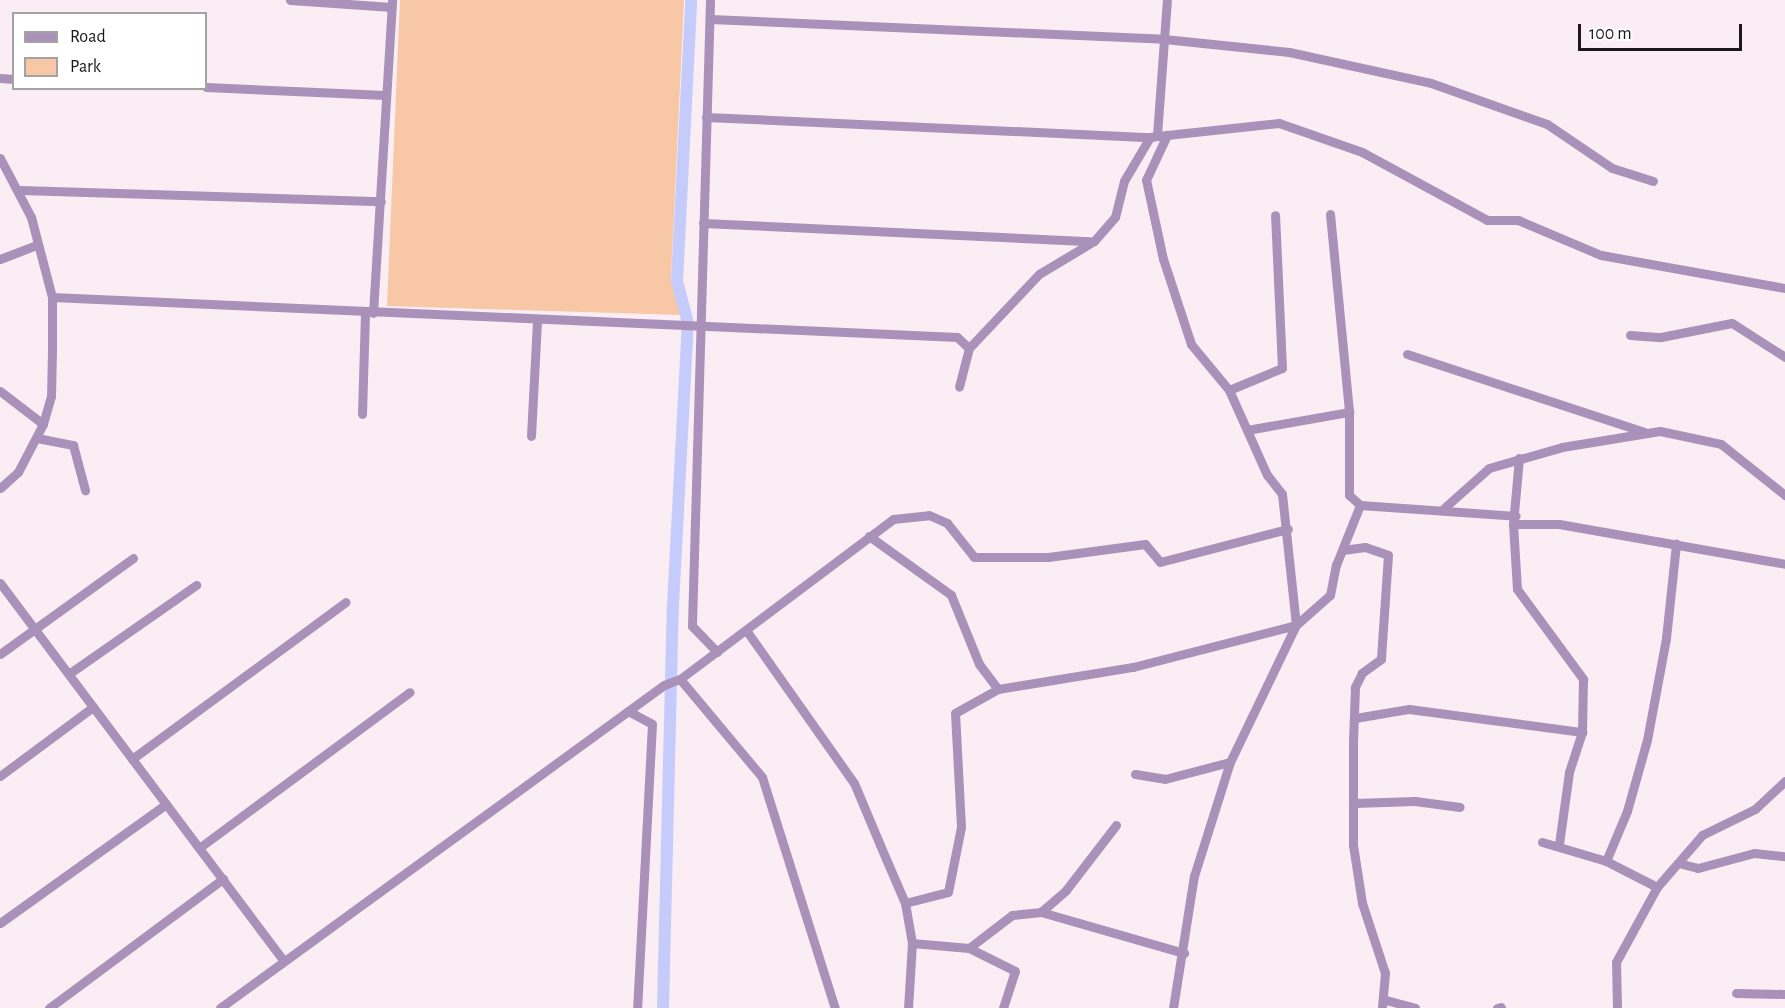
<!DOCTYPE html>
<html>
<head>
<meta charset="utf-8">
<style>
	body { margin:0 }
	#map { position:relative; width:1785px; height:1008px; overflow:hidden; background:#faeef4; font-family:"Alegreya Sans",sans-serif }
	div>[style] { position:absolute }
	.green>* { inset:0; background:#f8c7a6 }
	.canal>* { height:12px; margin:-6px; padding:0 6px; transform-origin:6px; border-radius:6px; background:#c5ccfb }
	.street>* { height:9px; margin:-4.5px; padding:0 4.5px; transform-origin:4.5px; border-radius:4.5px; background:#aa91b9 }
	span { translate:-50% -50%; white-space:nowrap; text-align:center; line-height:1.15; -webkit-text-stroke:6px #fff; paint-order:stroke }
	.legend { position:absolute; left:12px; top:12px; width:195px; height:78px; box-sizing:border-box; background:#fff; border:2px solid #a4a3a3; margin:0; padding:8px 10px; list-style:none; font-size:18px; color:#1c181a }
	.legend li { display:flex; align-items:center; gap:12px; height:30px }
	.legend b { width:30px; border:2px solid #a4a3a3 }
	.scale { position:absolute; left:1578px; top:24px; width:164px; height:27px; box-sizing:border-box; border:3px solid #1c181a; border-top:0; padding-left:8px; font-size:18px; line-height:21px; white-space:nowrap; color:#1c181a; -webkit-text-stroke:4px #fff; paint-order:stroke }
</style>
</head>
<body>
<div id="map">
	<div class="green">
		<i style="clip-path:polygon(400px 0,684px 0,671px 278px,683px 315px,387px 306px)"></i>
	</div>
	<div class="canal">
		<i style="left:663px;top:1008px;width:402px;rotate:-88.6deg"></i>
		<i style="left:673px;top:606px;width:283px;rotate:-87deg"></i>
		<i style="left:688px;top:323px;width:43px;rotate:-104.7deg"></i>
		<i style="left:677px;top:281px;width:281px;rotate:-87.1deg"></i>
	</div>
	<div class="street">
		<i style="left:290px;top:0;width:102px;rotate:3.9deg"></i>
		<i style="left:710px;top:0;width:626px;rotate:91.65deg"></i>
		<i style="left:692px;top:626px;width:36px;rotate:46deg"></i>
		<i style="left:710px;top:19px;width:454px;rotate:2.5deg"></i>
		<i style="left:1164px;top:39px;width:126px;rotate:5.9deg"></i>
		<i style="left:1289px;top:52px;width:145px;rotate:12.3deg"></i>
		<i style="left:1431px;top:83px;width:123px;rotate:19.5deg"></i>
		<i style="left:1547px;top:124px;width:78px;rotate:34.1deg"></i>
		<i style="left:1612px;top:168px;width:43px;rotate:17.6deg"></i>
		<i style="left:0;top:78px;width:14px;rotate:4deg"></i>
		<i style="left:206px;top:87px;width:179px;rotate:2.6deg"></i>
		<i style="left:706px;top:117px;width:444px;rotate:2.6deg"></i>
		<i style="left:1157px;top:135px;width:135px;rotate:-85.8deg"></i>
		<i style="left:1167px;top:135px;width:113px;rotate:-6.1deg"></i>
		<i style="left:1279px;top:123px;width:88px;rotate:19.3deg"></i>
		<i style="left:1362px;top:152px;width:142px;rotate:28.5deg"></i>
		<i style="left:1487px;top:220px;width:31px"></i>
		<i style="left:1518px;top:220px;width:90px;rotate:22.9deg"></i>
		<i style="left:1601px;top:255px;width:187px;rotate:10.2deg"></i>
		<i style="left:0;top:158px;width:67px;rotate:62.3deg"></i>
		<i style="left:31px;top:217px;width:83px;rotate:75.3deg"></i>
		<i style="left:52px;top:297px;width:53px;rotate:90deg"></i>
		<i style="left:52px;top:350px;width:46px;rotate:91.2deg"></i>
		<i style="left:51px;top:396px;width:29px;rotate:106deg"></i>
		<i style="left:43px;top:424px;width:54px;rotate:117.5deg"></i>
		<i style="left:18px;top:472px;width:24px;rotate:138deg"></i>
		<i style="left:21px;top:190px;width:360px;rotate:1.8deg"></i>
		<i style="left:1330px;top:214px;width:199px;rotate:84.5deg"></i>
		<i style="left:1349px;top:412px;width:83px;rotate:90deg"></i>
		<i style="left:1349px;top:495px;width:15px;rotate:42deg"></i>
		<i style="left:1360px;top:505px;width:156px;rotate:4deg"></i>
		<i style="left:703px;top:223px;width:387px;rotate:2.7deg"></i>
		<i style="left:0;top:259px;width:40px;rotate:-21deg"></i>
		<i style="left:52px;top:297px;width:906px;rotate:2.53deg"></i>
		<i style="left:957px;top:337px;width:16px;rotate:43deg"></i>
		<i style="left:373px;top:313px;width:314px;rotate:-86.5deg"></i>
		<i style="left:1630px;top:335px;width:31px;rotate:4deg"></i>
		<i style="left:1661px;top:337px;width:72px;rotate:-11.2deg"></i>
		<i style="left:1732px;top:323px;width:63px;rotate:32.7deg"></i>
		<i style="left:1407px;top:354px;width:250px;rotate:18.2deg"></i>
		<i style="left:1229px;top:390px;width:57px;rotate:-22.5deg"></i>
		<i style="left:1282px;top:368px;width:153px;rotate:-92.6deg"></i>
		<i style="left:0;top:391px;width:54px;rotate:37.5deg"></i>
		<i style="left:362px;top:414px;width:102px;rotate:-88.3deg"></i>
		<i style="left:1247px;top:430px;width:104px;rotate:-10deg"></i>
		<i style="left:531px;top:436px;width:116px;rotate:-87deg"></i>
		<i style="left:37px;top:438px;width:37px;rotate:11deg"></i>
		<i style="left:73px;top:445px;width:47px;rotate:75.1deg"></i>
		<i style="left:1519px;top:458px;width:66px;rotate:95.2deg"></i>
		<i style="left:1513px;top:524px;width:65px;rotate:86.5deg"></i>
		<i style="left:1517px;top:589px;width:112px;rotate:53.7deg"></i>
		<i style="left:1583px;top:679px;width:53px;rotate:91.1deg"></i>
		<i style="left:1582px;top:732px;width:42px;rotate:108deg"></i>
		<i style="left:1569px;top:772px;width:73px;rotate:97.9deg"></i>
		<i style="left:1444px;top:508px;width:60px;rotate:-41.6deg"></i>
		<i style="left:1489px;top:468px;width:76px;rotate:-16deg"></i>
		<i style="left:1562px;top:447px;width:99px;rotate:-9.3deg"></i>
		<i style="left:1660px;top:431px;width:62px;rotate:12deg"></i>
		<i style="left:1721px;top:444px;width:82px;rotate:38.6deg"></i>
		<i style="left:1513px;top:524px;width:46px"></i>
		<i style="left:1559px;top:524px;width:230px;rotate:10deg"></i>
		<i style="left:869px;top:536px;width:101px;rotate:35.7deg"></i>
		<i style="left:951px;top:595px;width:74px;rotate:67.9deg"></i>
		<i style="left:979px;top:664px;width:31px;rotate:53deg"></i>
		<i style="left:1343px;top:550px;width:22px;rotate:-8deg"></i>
		<i style="left:1365px;top:547px;width:24px;rotate:19deg"></i>
		<i style="left:1388px;top:555px;width:104px;rotate:93.9deg"></i>
		<i style="left:1381px;top:659px;width:24px;rotate:144deg"></i>
		<i style="left:1362px;top:673px;width:16px;rotate:117deg"></i>
		<i style="left:1355px;top:687px;width:54px;rotate:92.1deg"></i>
		<i style="left:1353px;top:741px;width:104px;rotate:90deg"></i>
		<i style="left:1353px;top:845px;width:59px;rotate:81.2deg"></i>
		<i style="left:1362px;top:903px;width:74px;rotate:71.8deg"></i>
		<i style="left:1385px;top:973px;width:35px;rotate:95deg"></i>
		<i style="left:0;top:583px;width:471px;rotate:53.1deg"></i>
		<i style="left:746px;top:630px;width:187px;rotate:54.8deg"></i>
		<i style="left:854px;top:783px;width:67px;rotate:67.2deg"></i>
		<i style="left:880px;top:845px;width:63px;rotate:66.7deg"></i>
		<i style="left:905px;top:903px;width:41px;rotate:80.1deg"></i>
		<i style="left:912px;top:943px;width:65px;rotate:93.5deg"></i>
		<i style="left:0;top:654px;width:164px;rotate:-35.8deg"></i>
		<i style="left:70px;top:673px;width:154px;rotate:-34.9deg"></i>
		<i style="left:680px;top:679px;width:128px;rotate:50.1deg"></i>
		<i style="left:762px;top:777px;width:242px;rotate:72.5deg"></i>
		<i style="left:628px;top:711px;width:27px;rotate:28deg"></i>
		<i style="left:652px;top:724px;width:284px;rotate:93deg"></i>
		<i style="left:1355px;top:718px;width:55px;rotate:-9.5deg"></i>
		<i style="left:1409px;top:709px;width:175px;rotate:7.6deg"></i>
		<i style="left:132px;top:759px;width:265px;rotate:-36.3deg"></i>
		<i style="left:1135px;top:774px;width:30px;rotate:9deg"></i>
		<i style="left:1165px;top:779px;width:67px;rotate:-14.7deg"></i>
		<i style="left:0;top:776px;width:116px;rotate:-36.6deg"></i>
		<i style="left:1354px;top:803px;width:61px;rotate:-1.9deg"></i>
		<i style="left:1415px;top:801px;width:45px;rotate:7.6deg"></i>
		<i style="left:1542px;top:842px;width:67px;rotate:16.5deg"></i>
		<i style="left:1606px;top:861px;width:57px;rotate:27deg"></i>
		<i style="left:199px;top:848px;width:262px;rotate:-36.5deg"></i>
		<i style="left:1606px;top:861px;width:54px;rotate:-67.2deg"></i>
		<i style="left:1627px;top:811px;width:74px;rotate:-74.3deg"></i>
		<i style="left:1647px;top:740px;width:104px;rotate:-79.4deg"></i>
		<i style="left:1666px;top:638px;width:95px;rotate:-83.9deg"></i>
		<i style="left:1682px;top:864px;width:16px;rotate:14deg"></i>
		<i style="left:1698px;top:868px;width:58px;rotate:-15deg"></i>
		<i style="left:1754px;top:853px;width:31px;rotate:6deg"></i>
		<i style="left:905px;top:903px;width:44px;rotate:-14.3deg"></i>
		<i style="left:948px;top:892px;width:66px;rotate:-78.7deg"></i>
		<i style="left:961px;top:827px;width:114px;rotate:-93deg"></i>
		<i style="left:955px;top:713px;width:49px;rotate:-29.2deg"></i>
		<i style="left:998px;top:689px;width:137px;rotate:-9.3deg"></i>
		<i style="left:1133px;top:667px;width:168px;rotate:-14.4deg"></i>
		<i style="left:1296px;top:625px;width:132px;rotate:-96.1deg"></i>
		<i style="left:1282px;top:494px;width:24px;rotate:-128deg"></i>
		<i style="left:1267px;top:475px;width:93px;rotate:-114.1deg"></i>
		<i style="left:1229px;top:390px;width:60px;rotate:-129.6deg"></i>
		<i style="left:1191px;top:344px;width:89px;rotate:-108.2deg"></i>
		<i style="left:1163px;top:259px;width:81px;rotate:-102.1deg"></i>
		<i style="left:1146px;top:180px;width:50px;rotate:-65deg"></i>
		<i style="left:1167px;top:135px;width:17px;rotate:173deg"></i>
		<i style="left:1150px;top:137px;width:51px;rotate:120.6deg"></i>
		<i style="left:1124px;top:181px;width:37px;rotate:104deg"></i>
		<i style="left:1115px;top:217px;width:32px;rotate:131deg"></i>
		<i style="left:1094px;top:241px;width:64px;rotate:149deg"></i>
		<i style="left:1039px;top:274px;width:102px;rotate:133.4deg"></i>
		<i style="left:969px;top:348px;width:40px;rotate:104.4deg"></i>
		<i style="left:1041px;top:912px;width:149px;rotate:16deg"></i>
		<i style="left:0;top:923px;width:204px;rotate:-35.6deg"></i>
		<i style="left:912px;top:943px;width:57px;rotate:5deg"></i>
		<i style="left:969px;top:948px;width:51px;rotate:26.6deg"></i>
		<i style="left:1015px;top:971px;width:39px;rotate:108deg"></i>
		<i style="left:969px;top:948px;width:54px;rotate:-37.5deg"></i>
		<i style="left:1012px;top:915px;width:29px;rotate:-6deg"></i>
		<i style="left:1041px;top:912px;width:33px;rotate:-41deg"></i>
		<i style="left:1066px;top:890px;width:82px;rotate:-52.4deg"></i>
		<i style="left:1736px;top:993px;width:49px;rotate:1.2deg"></i>
		<i style="left:1386px;top:1000px;width:30px;rotate:15deg"></i>
		<i style="left:49px;top:1008px;width:217px;rotate:-36.6deg"></i>
		<i style="left:220px;top:1008px;width:549px;rotate:-36.04deg"></i>
		<i style="left:664px;top:685px;width:17px;rotate:-21deg"></i>
		<i style="left:680px;top:679px;width:266px;rotate:-36.9deg"></i>
		<i style="left:893px;top:519px;width:36px;rotate:-6deg"></i>
		<i style="left:929px;top:515px;width:20px;rotate:24deg"></i>
		<i style="left:947px;top:523px;width:43px;rotate:51.5deg"></i>
		<i style="left:974px;top:557px;width:74px"></i>
		<i style="left:1048px;top:557px;width:98px;rotate:-7.6deg"></i>
		<i style="left:1145px;top:544px;width:23px;rotate:50deg"></i>
		<i style="left:1160px;top:562px;width:132px;rotate:-14.5deg"></i>
		<i style="left:1173px;top:1008px;width:134px;rotate:-81deg"></i>
		<i style="left:1194px;top:876px;width:120px;rotate:-72.5deg"></i>
		<i style="left:1230px;top:762px;width:152px;rotate:-64.3deg"></i>
		<i style="left:1296px;top:625px;width:45px;rotate:-41.4deg"></i>
		<i style="left:1330px;top:595px;width:31px;rotate:-79deg"></i>
		<i style="left:1336px;top:565px;width:65px;rotate:-68.2deg"></i>
		<i style="left:1497px;top:1008px;width:4px;rotate:-14deg"></i>
		<i style="left:1617px;top:1008px;width:46px;rotate:-91.2deg"></i>
		<i style="left:1616px;top:962px;width:85px;rotate:-61.3deg"></i>
		<i style="left:1657px;top:887px;width:69px;rotate:-49.1deg"></i>
		<i style="left:1702px;top:835px;width:59px;rotate:-26.1deg"></i>
		<i style="left:1755px;top:809px;width:41px;rotate:-43deg"></i>
	</div>
	<ul class="legend">
	<li><b style="height:8px;background:#aa91b9"></b>Road</li>
	<li><b style="height:16px;background:#f8c7a6"></b>Park</li>
	</ul>
	<div class="scale">100 m</div>
</div>
</body>
</html>
